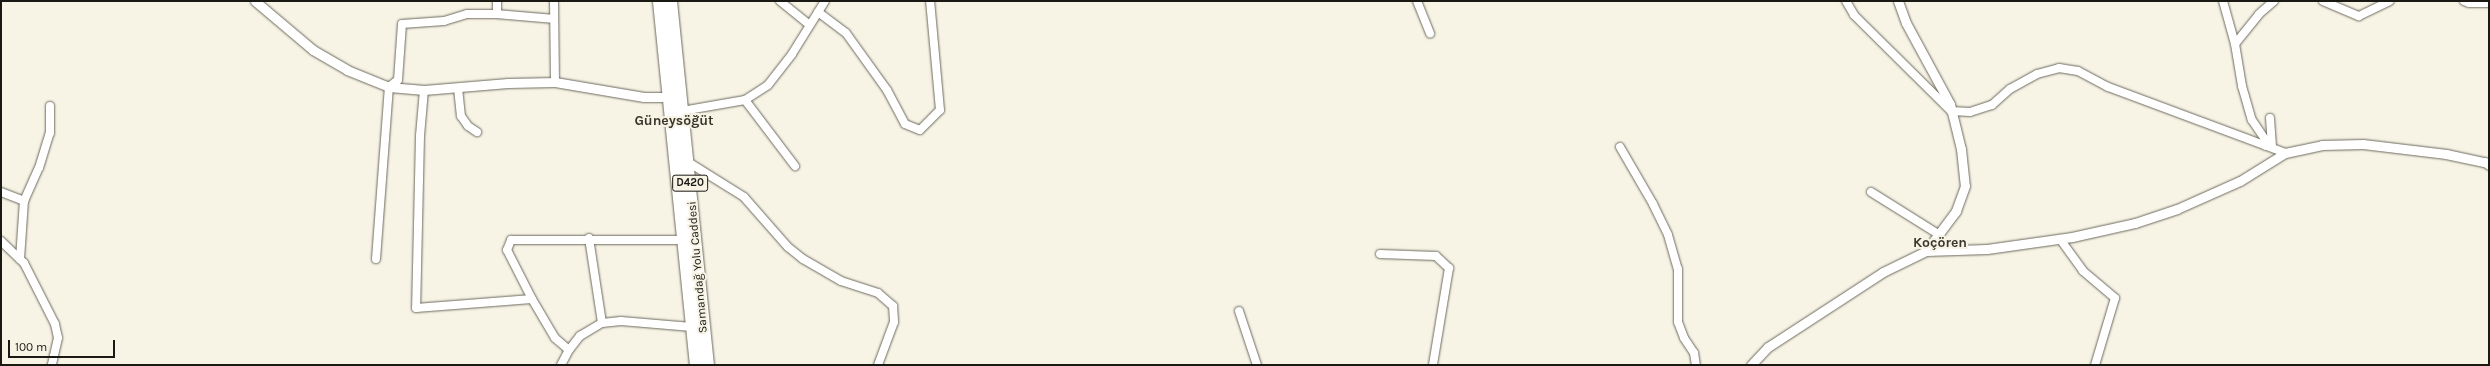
<!DOCTYPE html>
<html>
<head>
<meta charset="utf-8">
<style>
	body { margin:0 }
	#map { position:relative; width:2490px; height:366px; overflow:hidden; background:#f7f4e6; font-family:Karla,sans-serif }
	div>[style] { position:absolute }
	.roads { filter:drop-shadow(0 0 1px #6c695d) drop-shadow(0 0 1px #6c695d) }
	.minor>* { height:8px; margin:-4px; padding:0 4px; transform-origin:4px; border-radius:4px; background:#fff }
	.tertiary>* { height:9px; margin:-4.5px; padding:0 4.5px; transform-origin:4.5px; border-radius:4.5px; background:#fff }
	.trunk>* { height:13px; margin:-6.5px; padding:0 6.5px; transform-origin:6.5px; border-radius:6.5px; background:#fff }
	span { translate:-50% -50%; white-space:nowrap; text-align:center; line-height:1.15; -webkit-text-stroke:4px #f7f4e6; paint-order:stroke }
	.shield-label span { padding:1px 3px; background:#f7f4e6; border:1px solid; border-radius:3px; -webkit-text-stroke-width:0 }
	.shield-label { font-size:11px; color:#1a1914; font-weight:700 }
	.street-label { font-size:12px; color:#1a1914 }
	.quarter-label { font-size:14px; color:#39362b; font-weight:700 }
	.frame { position:absolute; inset:0; border:2px solid #1a1914; pointer-events:none }
	.scale { position:absolute; left:8px; top:340px; width:107px; height:18px; box-sizing:border-box; border:2px solid #1a1914; border-top:0; padding-left:5px; font-size:12px; line-height:14px; white-space:nowrap; color:#1a1914; -webkit-text-stroke:3px #f7f4e6; paint-order:stroke }
</style>
</head>
<body>
<div id="map">
	<div class="roads">
		<div class="minor">
			<i style="left:554px;top:1px;width:81px;rotate:89.3deg"></i>
			<i style="left:780px;top:1px;width:38px;rotate:39deg"></i>
			<i style="left:1417px;top:1px;width:35px;rotate:68deg"></i>
			<i style="left:1846px;top:1px;width:16px;rotate:60deg"></i>
			<i style="left:1854px;top:15px;width:136px;rotate:44.7deg"></i>
			<i style="left:1951px;top:111px;width:19px;rotate:3deg"></i>
			<i style="left:1970px;top:112px;width:23px;rotate:-18deg"></i>
			<i style="left:1992px;top:105px;width:24px;rotate:-42deg"></i>
			<i style="left:2010px;top:89px;width:31px;rotate:-29deg"></i>
			<i style="left:2037px;top:74px;width:23px;rotate:-15deg"></i>
			<i style="left:2059px;top:68px;width:19px;rotate:9deg"></i>
			<i style="left:2078px;top:71px;width:34px;rotate:28deg"></i>
			<i style="left:2108px;top:87px;width:189px;rotate:20.4deg"></i>
			<i style="left:2223px;top:1px;width:45px;rotate:74.4deg"></i>
			<i style="left:2235px;top:44px;width:43px;rotate:80.5deg"></i>
			<i style="left:2242px;top:86px;width:35px;rotate:74deg"></i>
			<i style="left:2252px;top:120px;width:27px;rotate:56deg"></i>
			<i style="left:2267px;top:142px;width:4px;rotate:117deg"></i>
			<i style="left:2323px;top:1px;width:39px;rotate:23deg"></i>
			<i style="left:2359px;top:16px;width:34px;rotate:-26deg"></i>
			<i style="left:2464px;top:1px;width:5px;rotate:22deg"></i>
			<i style="left:2469px;top:3px;width:20px"></i>
			<i style="left:818px;top:12px;width:35px;rotate:37deg"></i>
			<i style="left:846px;top:33px;width:70px;rotate:54.3deg"></i>
			<i style="left:887px;top:90px;width:38px;rotate:62deg"></i>
			<i style="left:905px;top:124px;width:16px;rotate:22deg"></i>
			<i style="left:920px;top:130px;width:28px;rotate:-45deg"></i>
			<i style="left:940px;top:110px;width:109px;rotate:-95.2deg"></i>
			<i style="left:497px;top:14px;width:13px;rotate:-90deg"></i>
			<i style="left:2235px;top:44px;width:38px;rotate:-51deg"></i>
			<i style="left:2259px;top:14px;width:20px;rotate:-41deg"></i>
			<i style="left:458px;top:88px;width:28px;rotate:84deg"></i>
			<i style="left:461px;top:116px;width:12px;rotate:55deg"></i>
			<i style="left:468px;top:126px;width:11px;rotate:34deg"></i>
			<i style="left:424px;top:90px;width:46px;rotate:95deg"></i>
			<i style="left:420px;top:136px;width:172px;rotate:91.3deg"></i>
			<i style="left:416px;top:308px;width:116px;rotate:-4.4deg"></i>
			<i style="left:532px;top:299px;width:45px;rotate:59.5deg"></i>
			<i style="left:555px;top:338px;width:18px;rotate:41deg"></i>
			<i style="left:745px;top:100px;width:83px;rotate:52.9deg"></i>
			<i style="left:682px;top:111px;width:64px;rotate:-9.9deg"></i>
			<i style="left:745px;top:100px;width:27px;rotate:-33deg"></i>
			<i style="left:768px;top:85px;width:39px;rotate:-52deg"></i>
			<i style="left:792px;top:54px;width:62px;rotate:-58.1deg"></i>
			<i style="left:2270px;top:118px;width:29px;rotate:86deg"></i>
			<i style="left:1620px;top:147px;width:66px;rotate:59.9deg"></i>
			<i style="left:1653px;top:204px;width:34px;rotate:64deg"></i>
			<i style="left:1668px;top:235px;width:35px;rotate:74deg"></i>
			<i style="left:1678px;top:269px;width:53px;rotate:90deg"></i>
			<i style="left:1678px;top:322px;width:17px;rotate:69deg"></i>
			<i style="left:1684px;top:338px;width:18px;rotate:56deg"></i>
			<i style="left:1694px;top:353px;width:12px;rotate:81deg"></i>
			<i style="left:688px;top:162px;width:66px;rotate:32deg"></i>
			<i style="left:744px;top:197px;width:67px;rotate:48.7deg"></i>
			<i style="left:788px;top:247px;width:19px;rotate:39deg"></i>
			<i style="left:803px;top:259px;width:44px;rotate:30.1deg"></i>
			<i style="left:841px;top:281px;width:39px;rotate:18deg"></i>
			<i style="left:878px;top:293px;width:20px;rotate:41deg"></i>
			<i style="left:893px;top:306px;width:16px;rotate:86deg"></i>
			<i style="left:894px;top:322px;width:46px;rotate:110.4deg"></i>
			<i style="left:1px;top:192px;width:25px;rotate:21deg"></i>
			<i style="left:1871px;top:192px;width:79px;rotate:32.1deg"></i>
			<i style="left:589px;top:238px;width:86px;rotate:81.3deg"></i>
			<i style="left:2060px;top:239px;width:39px;rotate:54deg"></i>
			<i style="left:2083px;top:271px;width:42px;rotate:40.2deg"></i>
			<i style="left:2115px;top:298px;width:70px;rotate:106.6deg"></i>
			<i style="left:1px;top:241px;width:32px;rotate:44deg"></i>
			<i style="left:24px;top:263px;width:68px;rotate:63.1deg"></i>
			<i style="left:55px;top:324px;width:14px;rotate:78deg"></i>
			<i style="left:58px;top:338px;width:28px;rotate:103deg"></i>
			<i style="left:1380px;top:254px;width:56px;rotate:2deg"></i>
			<i style="left:1436px;top:256px;width:18px;rotate:43deg"></i>
			<i style="left:1449px;top:268px;width:98px;rotate:99.4deg"></i>
			<i style="left:20px;top:259px;width:58px;rotate:-86.1deg"></i>
			<i style="left:24px;top:201px;width:36px;rotate:-66deg"></i>
			<i style="left:39px;top:168px;width:37px;rotate:-73deg"></i>
			<i style="left:50px;top:133px;width:27px;rotate:-90deg"></i>
			<i style="left:376px;top:259px;width:172px;rotate:-85.7deg"></i>
			<i style="left:389px;top:87px;width:11px;rotate:-38deg"></i>
			<i style="left:398px;top:80px;width:56px;rotate:-85.9deg"></i>
			<i style="left:402px;top:24px;width:42px;rotate:-4.1deg"></i>
			<i style="left:444px;top:21px;width:24px;rotate:-17deg"></i>
			<i style="left:467px;top:14px;width:30px"></i>
			<i style="left:497px;top:14px;width:57px;rotate:5deg"></i>
			<i style="left:532px;top:299px;width:55px;rotate:-117deg"></i>
			<i style="left:507px;top:250px;width:11px;rotate:-68deg"></i>
			<i style="left:511px;top:240px;width:171px"></i>
			<i style="left:1239px;top:311px;width:57px;rotate:71.6deg"></i>
			<i style="left:561px;top:365px;width:17px;rotate:-62deg"></i>
			<i style="left:569px;top:350px;width:18px;rotate:-52deg"></i>
			<i style="left:580px;top:336px;width:26px;rotate:-31deg"></i>
			<i style="left:602px;top:323px;width:19px;rotate:-6deg"></i>
			<i style="left:621px;top:321px;width:71px;rotate:4.8deg"></i>
		</div>
		<div class="tertiary">
			<i style="left:255px;top:1px;width:76px;rotate:40.2deg"></i>
			<i style="left:313px;top:50px;width:39px;rotate:30deg"></i>
			<i style="left:347px;top:70px;width:45px;rotate:22deg"></i>
			<i style="left:389px;top:87px;width:35px;rotate:5deg"></i>
			<i style="left:424px;top:90px;width:84px;rotate:-4.8deg"></i>
			<i style="left:508px;top:83px;width:47px;rotate:-1.2deg"></i>
			<i style="left:555px;top:82px;width:90px;rotate:9.6deg"></i>
			<i style="left:644px;top:97px;width:26px"></i>
			<i style="left:1898px;top:1px;width:23px;rotate:70deg"></i>
			<i style="left:1906px;top:23px;width:92px;rotate:61.5deg"></i>
			<i style="left:1950px;top:104px;width:46px;rotate:76.3deg"></i>
			<i style="left:1961px;top:149px;width:37px;rotate:84deg"></i>
			<i style="left:1965px;top:186px;width:27px;rotate:110deg"></i>
			<i style="left:1956px;top:211px;width:50px;rotate:126.9deg"></i>
			<i style="left:1751px;top:365px;width:25px;rotate:-47deg"></i>
			<i style="left:1768px;top:347px;width:137px;rotate:-33.1deg"></i>
			<i style="left:1883px;top:272px;width:48px;rotate:-26deg"></i>
			<i style="left:1926px;top:251px;width:61px;rotate:-1.9deg"></i>
			<i style="left:1987px;top:249px;width:86px;rotate:-8deg"></i>
			<i style="left:2072px;top:237px;width:65px;rotate:-12.5deg"></i>
			<i style="left:2135px;top:223px;width:44px;rotate:-18.4deg"></i>
			<i style="left:2177px;top:209px;width:69px;rotate:-24deg"></i>
			<i style="left:2240px;top:181px;width:53px;rotate:-31.9deg"></i>
			<i style="left:2285px;top:153px;width:38px;rotate:-12deg"></i>
			<i style="left:2322px;top:145px;width:41px;rotate:-1.4deg"></i>
			<i style="left:2363px;top:144px;width:84px;rotate:6.9deg"></i>
			<i style="left:2446px;top:154px;width:40px;rotate:12deg"></i>
			<i style="left:2485px;top:162px;width:5px;rotate:37deg"></i>
		</div>
		<div class="trunk">
			<i style="left:659px;top:1px;width:366px;rotate:84.2deg"></i>
			<i style="left:670px;top:1px;width:366px;rotate:84.2deg"></i>
		</div>
	</div>
	<div class="shield-label">
		<span style="left:690px;top:183px">D420</span>
	</div>
	<div class="street-label">
		<span style="left:698px;top:267px;rotate:-95deg">Samandağ Yolu Caddesi</span>
	</div>
	<div class="quarter-label">
		<span style="left:674px;top:121px">Güneysöğüt</span>
		<span style="left:1940px;top:243px">Koçören</span>
	</div>
	<div class="frame"></div>
	<div class="scale">100 m</div>
</div>
</body>
</html>
